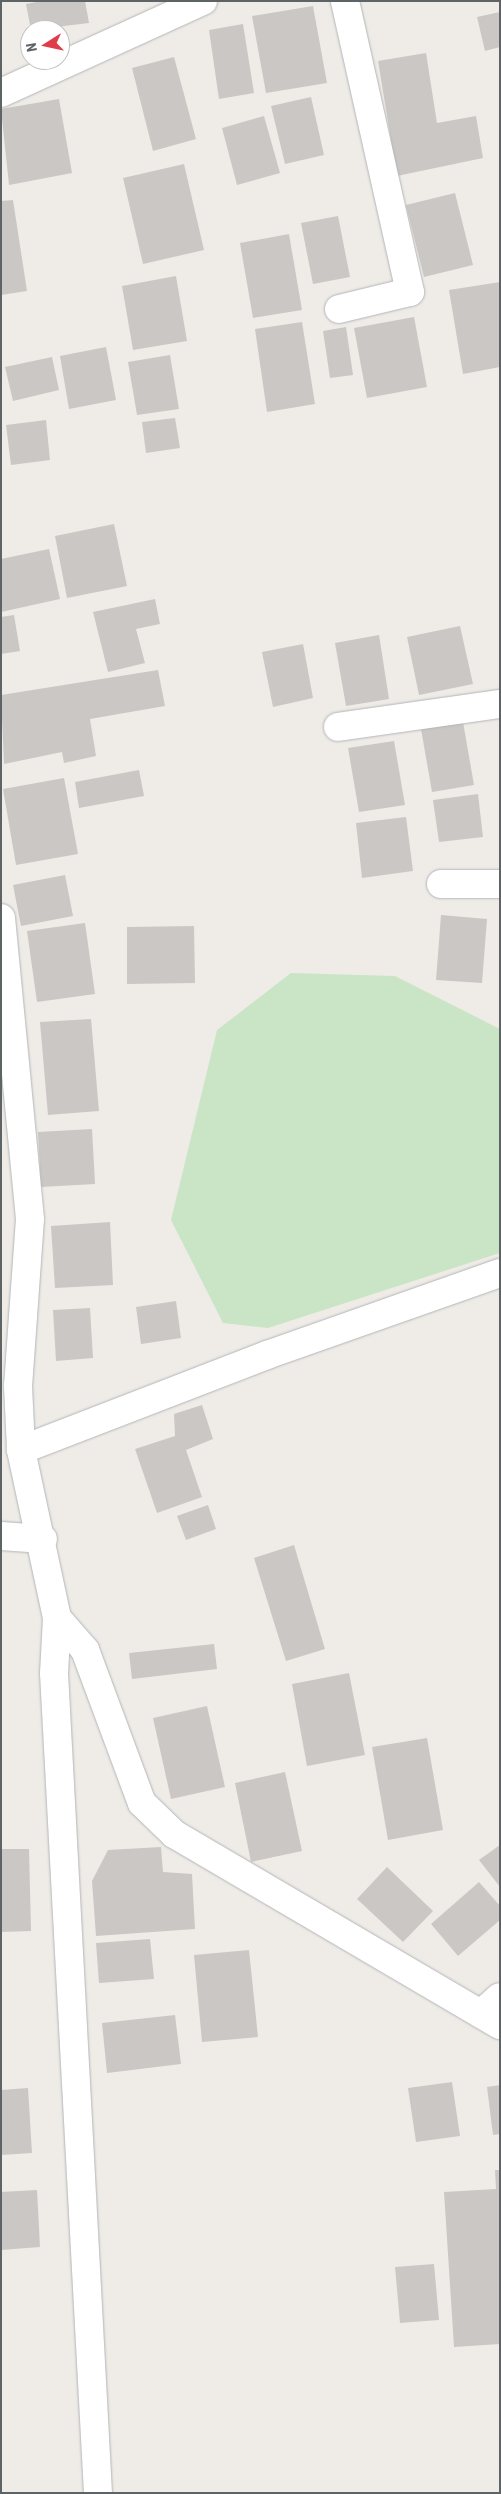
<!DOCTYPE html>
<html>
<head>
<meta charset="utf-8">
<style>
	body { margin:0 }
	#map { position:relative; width:501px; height:2494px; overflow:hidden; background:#efece7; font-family:"Roboto Condensed",sans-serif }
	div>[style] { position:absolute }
	.green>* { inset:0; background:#cae5c5 }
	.building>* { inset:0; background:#cbc7c4 }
	.roads { filter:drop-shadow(0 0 1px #b2b5b8) drop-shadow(0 0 1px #b2b5b8) }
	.street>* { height:28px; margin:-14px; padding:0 14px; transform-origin:14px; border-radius:14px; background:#fff }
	span { translate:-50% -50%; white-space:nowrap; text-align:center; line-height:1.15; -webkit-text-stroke:5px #fff; paint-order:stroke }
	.frame { position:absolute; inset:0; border:2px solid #5e6366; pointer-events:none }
	.north { position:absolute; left:20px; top:20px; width:50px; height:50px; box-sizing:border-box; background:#fff; border:1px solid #bfc1c2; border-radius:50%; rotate:260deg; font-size:14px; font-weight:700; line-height:20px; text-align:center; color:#5e6366 }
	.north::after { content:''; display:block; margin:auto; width:18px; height:22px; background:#de3e4a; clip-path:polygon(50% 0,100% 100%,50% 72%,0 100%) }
</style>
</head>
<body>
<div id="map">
	<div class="green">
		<i style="clip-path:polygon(291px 973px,395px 976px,500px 1029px,500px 1253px,268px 1328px,223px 1323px,171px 1220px,217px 1030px)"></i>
	</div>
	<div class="building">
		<i style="clip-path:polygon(42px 1px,85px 1px,89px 23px,31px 30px,26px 4px)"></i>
		<i style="clip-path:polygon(313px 6px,327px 83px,266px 93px,252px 16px)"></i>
		<i style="clip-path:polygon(500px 12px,500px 47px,485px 51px,477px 17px)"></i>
		<i style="clip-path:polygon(243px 24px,254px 93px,219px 99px,209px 30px)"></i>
		<i style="clip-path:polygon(426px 53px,437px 123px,476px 116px,483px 158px,397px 176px,378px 61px)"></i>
		<i style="clip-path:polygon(174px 57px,196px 139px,153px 151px,132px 68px)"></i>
		<i style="clip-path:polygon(311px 97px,324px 155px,285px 164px,271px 106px)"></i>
		<i style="clip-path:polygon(59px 99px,72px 173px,9px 185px,1px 109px)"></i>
		<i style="clip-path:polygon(264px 116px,280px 173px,237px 185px,222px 128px)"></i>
		<i style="clip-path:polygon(184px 164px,204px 250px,143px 264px,123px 178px)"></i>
		<i style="clip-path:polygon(455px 193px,473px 265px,424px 277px,406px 205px)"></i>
		<i style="clip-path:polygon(13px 200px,27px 291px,1px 295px,1px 201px)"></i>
		<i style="clip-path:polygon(338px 216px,350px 277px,313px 284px,301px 223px)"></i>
		<i style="clip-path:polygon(289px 234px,302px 310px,253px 318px,240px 243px)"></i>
		<i style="clip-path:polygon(176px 276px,187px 341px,133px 350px,122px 286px)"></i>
		<i style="clip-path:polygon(500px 282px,500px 367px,463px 374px,449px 290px)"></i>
		<i style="clip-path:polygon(414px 317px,427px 387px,367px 398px,354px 328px)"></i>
		<i style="clip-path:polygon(302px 322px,315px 404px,267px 412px,255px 329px)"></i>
		<i style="clip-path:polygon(346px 327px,353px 375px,330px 378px,323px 331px)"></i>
		<i style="clip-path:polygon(106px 347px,116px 400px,69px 409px,60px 356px)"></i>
		<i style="clip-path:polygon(170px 355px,179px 409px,137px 415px,128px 362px)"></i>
		<i style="clip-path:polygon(52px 357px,59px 390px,13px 401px,5px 367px)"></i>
		<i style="clip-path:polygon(175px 418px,180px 448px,146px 453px,142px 422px)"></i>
		<i style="clip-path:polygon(46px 420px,50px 460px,11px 465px,6px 425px)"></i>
		<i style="clip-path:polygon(114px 524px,127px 586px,67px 598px,55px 536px)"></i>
		<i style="clip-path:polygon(49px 549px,60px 599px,1px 612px,1px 559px)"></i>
		<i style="clip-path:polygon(155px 599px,160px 624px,136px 629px,145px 663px,108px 672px,93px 612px)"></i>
		<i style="clip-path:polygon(14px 615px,20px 651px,1px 654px,1px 617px)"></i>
		<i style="clip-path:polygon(460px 626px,473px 684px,419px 695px,407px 637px)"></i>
		<i style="clip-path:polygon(379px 635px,389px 699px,346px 706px,335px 643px)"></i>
		<i style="clip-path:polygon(303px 644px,313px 698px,273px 707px,262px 652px)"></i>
		<i style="clip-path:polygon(158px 670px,165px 706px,90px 719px,96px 756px,64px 763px,62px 752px,4px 764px,1px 695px)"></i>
		<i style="clip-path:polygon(463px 722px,474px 785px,432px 792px,421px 729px)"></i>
		<i style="clip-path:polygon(394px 741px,405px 805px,359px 812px,348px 748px)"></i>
		<i style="clip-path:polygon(139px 770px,144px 796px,79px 808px,75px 782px)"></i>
		<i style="clip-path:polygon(64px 778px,78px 854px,16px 865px,3px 789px)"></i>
		<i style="clip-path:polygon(478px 794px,483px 837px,439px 842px,433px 800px)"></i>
		<i style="clip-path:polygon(406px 817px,413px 871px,362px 878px,356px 823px)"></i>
		<i style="clip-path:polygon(65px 875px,73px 916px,21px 926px,13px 885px)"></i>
		<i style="clip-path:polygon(441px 915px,487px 919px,482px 983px,436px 980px)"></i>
		<i style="clip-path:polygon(85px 923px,95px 994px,37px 1002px,27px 931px)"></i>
		<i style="clip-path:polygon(194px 926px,195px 983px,127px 984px,127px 927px)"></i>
		<i style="clip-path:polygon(91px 1019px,99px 1111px,48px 1115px,40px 1022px)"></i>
		<i style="clip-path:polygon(92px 1129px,95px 1184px,41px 1187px,38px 1132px)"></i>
		<i style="clip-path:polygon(110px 1222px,113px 1285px,55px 1288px,51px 1226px)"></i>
		<i style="clip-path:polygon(176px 1301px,181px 1338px,141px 1344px,136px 1307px)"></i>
		<i style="clip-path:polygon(90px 1308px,93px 1358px,56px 1361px,53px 1310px)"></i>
		<i style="clip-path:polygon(202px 1405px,213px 1439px,186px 1450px,202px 1497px,157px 1513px,135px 1449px,175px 1436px,174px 1414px)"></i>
		<i style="clip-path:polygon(208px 1505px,216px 1529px,186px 1540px,177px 1516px)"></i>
		<i style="clip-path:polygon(294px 1545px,325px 1649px,286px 1661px,254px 1558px)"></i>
		<i style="clip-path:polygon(214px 1644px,217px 1669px,132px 1679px,129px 1653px)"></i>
		<i style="clip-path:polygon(349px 1673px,365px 1755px,307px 1766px,292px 1684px)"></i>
		<i style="clip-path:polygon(207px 1706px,225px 1787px,171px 1799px,153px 1718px)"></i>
		<i style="clip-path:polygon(427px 1738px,443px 1830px,388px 1840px,372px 1747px)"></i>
		<i style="clip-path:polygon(285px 1772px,302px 1851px,251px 1862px,235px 1783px)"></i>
		<i style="clip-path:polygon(500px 1845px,500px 1887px,479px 1860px)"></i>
		<i style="clip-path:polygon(161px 1847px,163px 1872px,192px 1874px,195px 1929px,96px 1936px,92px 1881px,108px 1850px)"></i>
		<i style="clip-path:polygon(1px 1849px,29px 1849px,31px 1931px,1px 1932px)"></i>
		<i style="clip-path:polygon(387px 1867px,433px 1911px,403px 1942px,357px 1899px)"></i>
		<i style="clip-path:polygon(479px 1882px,500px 1906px,500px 1920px,458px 1956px,431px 1924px)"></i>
		<i style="clip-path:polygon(150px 1939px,154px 1979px,99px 1983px,96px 1943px)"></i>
		<i style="clip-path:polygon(249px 1950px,258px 2037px,202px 2042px,194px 1955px)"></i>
		<i style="clip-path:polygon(175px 2015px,181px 2064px,107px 2073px,102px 2023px)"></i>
		<i style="clip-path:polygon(452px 2082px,460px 2136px,416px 2142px,408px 2088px)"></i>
		<i style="clip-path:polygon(500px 2085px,500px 2134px,493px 2135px,487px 2087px)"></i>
		<i style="clip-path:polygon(28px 2088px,32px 2153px,1px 2155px,1px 2090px)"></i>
		<i style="clip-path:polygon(495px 2170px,500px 2170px,500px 2344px,454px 2347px,444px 2192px,496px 2189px)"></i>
		<i style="clip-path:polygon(37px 2190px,40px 2247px,1px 2250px,1px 2192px)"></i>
		<i style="clip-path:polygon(434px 2264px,439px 2320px,400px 2323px,395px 2267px)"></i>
	</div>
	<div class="roads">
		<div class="street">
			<i style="left:1px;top:93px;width:222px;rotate:-24.5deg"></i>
			<i style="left:339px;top:309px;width:73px;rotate:-13.5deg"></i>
			<i style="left:410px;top:292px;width:298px;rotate:-102.6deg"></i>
			<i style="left:338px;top:727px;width:164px;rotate:-8.1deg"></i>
			<i style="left:441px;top:884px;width:59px"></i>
			<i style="left:1px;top:918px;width:302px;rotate:84.5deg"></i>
			<i style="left:30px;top:1219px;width:167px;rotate:94.1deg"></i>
			<i style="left:18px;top:1386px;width:64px;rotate:87.3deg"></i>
			<i style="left:21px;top:1450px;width:172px;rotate:77.9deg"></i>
			<i style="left:57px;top:1618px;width:55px;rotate:93.1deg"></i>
			<i style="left:54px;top:1673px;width:821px;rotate:86.93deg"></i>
			<i style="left:21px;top:1450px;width:264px;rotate:-21.1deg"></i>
			<i style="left:267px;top:1355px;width:247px;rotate:-19.4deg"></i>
			<i style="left:1px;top:1536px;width:42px;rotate:4.1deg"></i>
			<i style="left:57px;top:1618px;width:43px;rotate:48.8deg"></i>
			<i style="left:85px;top:1650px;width:163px;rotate:69.6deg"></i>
			<i style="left:142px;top:1803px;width:45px;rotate:44.1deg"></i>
			<i style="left:174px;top:1834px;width:378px;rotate:30.4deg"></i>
			<i style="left:481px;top:2014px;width:25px;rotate:-42deg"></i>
		</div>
	</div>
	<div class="frame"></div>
	<div class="north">N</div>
</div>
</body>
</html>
